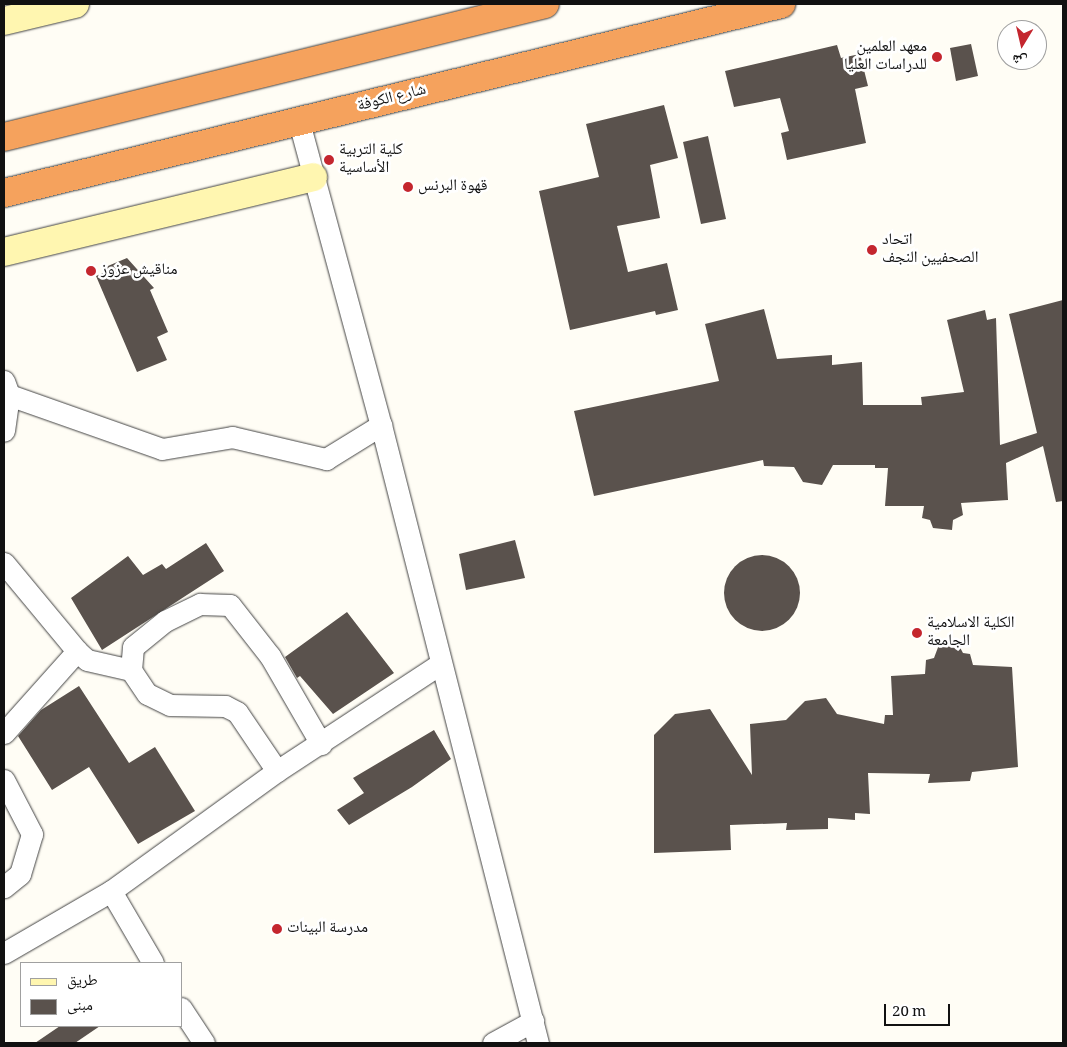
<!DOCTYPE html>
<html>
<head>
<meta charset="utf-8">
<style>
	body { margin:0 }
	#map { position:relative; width:1067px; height:1047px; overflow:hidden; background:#fffdf5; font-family:Georgia,"Noto Naskh Arabic",serif }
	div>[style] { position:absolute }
	.building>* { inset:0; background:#5a524d }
	.round { border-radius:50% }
	.roads { filter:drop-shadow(0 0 1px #444) drop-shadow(0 0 1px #444) }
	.street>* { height:21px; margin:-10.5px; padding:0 10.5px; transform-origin:10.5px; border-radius:10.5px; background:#fff }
	.secondary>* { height:28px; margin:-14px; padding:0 14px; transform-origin:14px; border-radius:14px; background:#fff6b0 }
	.highway>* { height:28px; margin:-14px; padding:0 14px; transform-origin:14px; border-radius:14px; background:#f5a25d }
	.dots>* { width:14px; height:14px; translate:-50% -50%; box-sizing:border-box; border:2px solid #fff; border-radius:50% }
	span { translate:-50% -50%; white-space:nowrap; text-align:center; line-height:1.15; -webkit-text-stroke:5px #fff; paint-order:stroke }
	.poi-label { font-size:16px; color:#111 }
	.right { translate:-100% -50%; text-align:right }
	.left { translate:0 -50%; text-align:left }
	.street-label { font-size:16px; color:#111 }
	.frame { position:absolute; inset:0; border:5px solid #111; pointer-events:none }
	.legend { position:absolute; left:20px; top:962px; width:162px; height:65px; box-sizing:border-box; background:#fff; border:1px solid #a0a0a0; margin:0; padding:6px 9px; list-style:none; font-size:15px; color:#111 }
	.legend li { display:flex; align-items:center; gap:10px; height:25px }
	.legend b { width:25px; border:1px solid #a0a0a0 }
	.north { position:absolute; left:997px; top:20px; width:50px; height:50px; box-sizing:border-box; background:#fff; border:1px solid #a0a0a0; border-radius:50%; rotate:189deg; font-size:14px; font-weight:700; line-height:20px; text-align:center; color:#111 }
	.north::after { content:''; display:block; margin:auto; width:18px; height:22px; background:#c4262e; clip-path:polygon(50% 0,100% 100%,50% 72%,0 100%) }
	.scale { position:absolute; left:884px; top:1004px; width:66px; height:22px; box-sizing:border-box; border:2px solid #111; border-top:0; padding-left:6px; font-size:15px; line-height:18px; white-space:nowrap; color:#111; -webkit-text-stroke:4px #fff; paint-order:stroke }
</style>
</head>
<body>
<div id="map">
	<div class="building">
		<i style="clip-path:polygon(971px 44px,978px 76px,956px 81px,950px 48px)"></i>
		<i style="clip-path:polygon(837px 45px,841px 58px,860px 54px,868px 86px,855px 89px,866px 143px,787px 160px,781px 133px,789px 131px,780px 98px,734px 107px,725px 71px)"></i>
		<i style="clip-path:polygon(664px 105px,678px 158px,650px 165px,660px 218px,617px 226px,628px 272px,667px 263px,678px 310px,656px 315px,655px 311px,570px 330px,539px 191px,599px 177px,586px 124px)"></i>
		<i style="clip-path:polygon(708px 136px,726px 219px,701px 224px,683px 142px)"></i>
		<i style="clip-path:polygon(127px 258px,154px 288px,150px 290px,168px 332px,157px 337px,167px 360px,137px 372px,96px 276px,105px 272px,103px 268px)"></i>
		<i style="clip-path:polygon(1063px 300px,1063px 501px,1056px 502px,1043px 446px,1006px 463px,1008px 500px,961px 503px,963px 515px,953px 520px,952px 530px,933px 528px,930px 520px,922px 518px,924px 506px,885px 506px,888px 468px,875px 468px,875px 465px,833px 465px,822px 485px,803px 482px,794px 467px,764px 466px,763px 460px,594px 496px,574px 411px,719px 381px,705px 324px,764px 309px,777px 359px,832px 355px,832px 365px,862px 362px,863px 405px,922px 405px,921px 397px,964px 392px,947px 320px,985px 310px,987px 320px,996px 318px,1000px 445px,1037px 433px,1009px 314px)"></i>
		<i style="clip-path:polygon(515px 540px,525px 578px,466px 590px,459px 554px)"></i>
		<i style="clip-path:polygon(206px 543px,224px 571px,102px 650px,71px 598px,128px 556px,143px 575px,162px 564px,166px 569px)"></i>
		<i class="round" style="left:724px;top:555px;width:76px;height:76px"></i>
		<i style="clip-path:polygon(347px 612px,394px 673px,333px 714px,300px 676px,297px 678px,285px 657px)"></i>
		<i style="clip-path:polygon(956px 640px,963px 653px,970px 654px,973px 665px,1012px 667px,1018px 767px,972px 772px,970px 781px,928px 783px,930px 774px,868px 773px,870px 814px,855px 813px,855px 820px,828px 818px,828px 829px,786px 830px,787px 823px,730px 825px,731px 850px,654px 853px,654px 735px,675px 714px,710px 709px,752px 775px,750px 724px,786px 720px,805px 701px,826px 698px,837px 714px,884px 724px,885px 715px,893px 715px,891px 676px,925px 674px,926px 660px,934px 658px,940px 642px)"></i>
		<i style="clip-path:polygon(79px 686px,129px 763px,155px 747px,195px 811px,138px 844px,89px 767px,52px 790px,18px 736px,41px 710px)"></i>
		<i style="clip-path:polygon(434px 730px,451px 759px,412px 787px,349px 825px,337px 810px,364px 793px,353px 778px)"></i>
		<i style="clip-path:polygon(60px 1026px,100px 1026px,75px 1043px,35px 1043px)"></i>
	</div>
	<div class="roads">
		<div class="street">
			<i style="left:299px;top:122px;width:314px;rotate:74.9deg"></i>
			<i style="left:381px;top:425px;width:638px;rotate:75.75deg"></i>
			<i style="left:4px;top:381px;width:15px;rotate:70deg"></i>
			<i style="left:9px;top:395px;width:36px;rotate:98deg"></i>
			<i style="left:9px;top:395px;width:162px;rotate:19.4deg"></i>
			<i style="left:162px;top:449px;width:71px;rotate:-9.7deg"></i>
			<i style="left:232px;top:437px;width:97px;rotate:13.2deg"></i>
			<i style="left:326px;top:459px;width:65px;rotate:-31.7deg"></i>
			<i style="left:4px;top:563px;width:114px;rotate:50.3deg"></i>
			<i style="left:77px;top:651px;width:13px;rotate:42deg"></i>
			<i style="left:87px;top:660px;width:45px;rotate:12.8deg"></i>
			<i style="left:4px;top:733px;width:110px;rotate:-48.3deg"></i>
			<i style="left:277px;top:771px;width:71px;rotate:-124.1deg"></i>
			<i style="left:237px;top:712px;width:13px;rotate:-153deg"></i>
			<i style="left:225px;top:706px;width:55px;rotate:-179deg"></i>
			<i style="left:170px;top:705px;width:25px;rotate:-154deg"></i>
			<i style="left:147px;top:694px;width:29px;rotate:-124deg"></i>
			<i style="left:131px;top:670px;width:23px;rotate:-85deg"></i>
			<i style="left:133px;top:647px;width:41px;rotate:-39.1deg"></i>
			<i style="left:165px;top:621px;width:39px;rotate:-26deg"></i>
			<i style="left:200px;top:604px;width:30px;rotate:2deg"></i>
			<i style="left:230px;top:605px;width:65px;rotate:51.9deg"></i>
			<i style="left:270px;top:656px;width:102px;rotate:59.9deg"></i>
			<i style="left:4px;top:780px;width:61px;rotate:62.6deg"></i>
			<i style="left:32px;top:834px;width:42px;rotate:106.7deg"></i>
			<i style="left:20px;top:874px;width:21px;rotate:141deg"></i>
			<i style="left:111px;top:891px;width:83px;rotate:59.7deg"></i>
			<i style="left:4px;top:953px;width:124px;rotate:-30.1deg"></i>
			<i style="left:111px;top:891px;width:205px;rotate:-35.9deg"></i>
			<i style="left:277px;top:771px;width:195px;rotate:-33.3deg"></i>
			<i style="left:181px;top:1008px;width:42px;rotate:56.7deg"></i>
			<i style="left:493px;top:1043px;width:46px;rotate:-28.8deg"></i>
		</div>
		<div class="secondary">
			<i style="left:4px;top:21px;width:73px;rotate:-13.5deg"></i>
			<i style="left:4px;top:252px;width:318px;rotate:-13.6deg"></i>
		</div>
		<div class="highway">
			<i style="left:4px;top:137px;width:557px;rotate:-13.81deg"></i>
			<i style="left:4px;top:193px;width:800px;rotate:-13.67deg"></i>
		</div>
	</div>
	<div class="dots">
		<i style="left:937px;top:57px;background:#c4262e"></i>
		<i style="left:329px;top:160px;background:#c4262e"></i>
		<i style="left:408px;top:187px;background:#c4262e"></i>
		<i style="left:872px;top:250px;background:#c4262e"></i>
		<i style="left:91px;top:271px;background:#c4262e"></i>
		<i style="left:917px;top:633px;background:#c4262e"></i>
		<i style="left:277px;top:929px;background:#c4262e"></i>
	</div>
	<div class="poi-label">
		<span class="right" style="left:927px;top:57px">معهد العلمين<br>للدراسات العليا</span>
		<span class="left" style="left:339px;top:160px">كلية التربية<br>الأساسية</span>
		<span class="left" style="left:418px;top:187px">قهوة البرنس</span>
		<span class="left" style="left:882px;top:250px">اتحاد<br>الصحفيين النجف</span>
		<span class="left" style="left:101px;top:271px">مناقيش عزوز</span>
		<span class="left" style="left:927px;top:633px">الكلية الاسلامية<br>الجامعة</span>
		<span class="left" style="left:287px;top:929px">مدرسة البينات</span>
	</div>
	<div class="street-label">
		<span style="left:392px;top:99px;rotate:-14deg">شارع الكوفة</span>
	</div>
	<div class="frame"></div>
	<ul class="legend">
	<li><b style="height:6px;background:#fff6b0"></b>طريق</li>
	<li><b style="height:14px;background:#5a524d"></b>مبنى</li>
	</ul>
	<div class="north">ش</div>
	<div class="scale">20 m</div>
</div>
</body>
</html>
